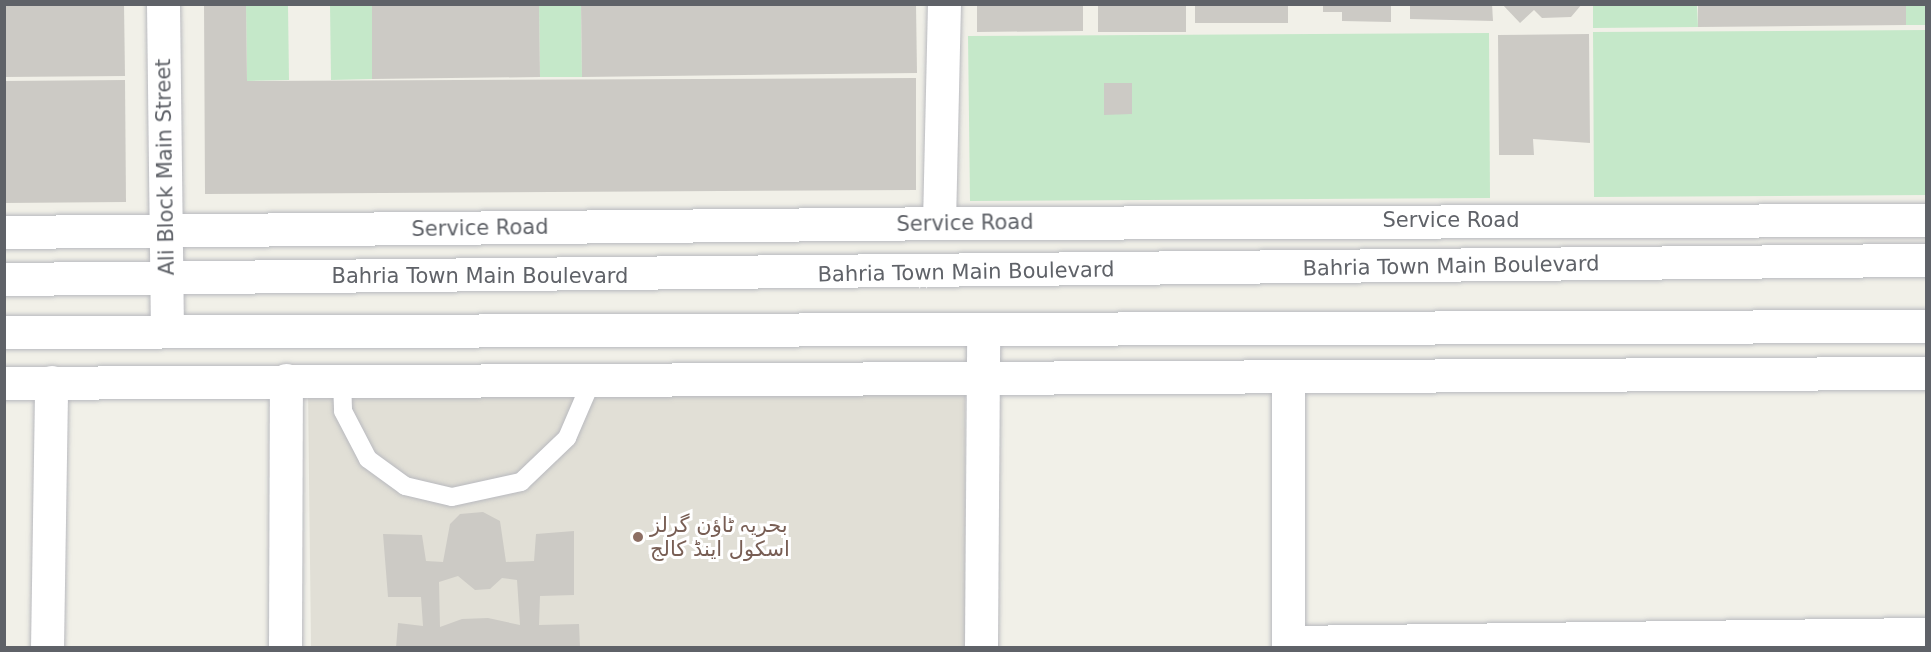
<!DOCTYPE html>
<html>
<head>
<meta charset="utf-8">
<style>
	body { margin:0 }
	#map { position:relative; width:1931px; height:652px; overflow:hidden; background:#f1f0e8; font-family:"DejaVu Sans","Noto Sans Arabic",sans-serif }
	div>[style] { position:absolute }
	.education>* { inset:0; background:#e1dfd6 }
	.green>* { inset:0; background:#c5e8c9 }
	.building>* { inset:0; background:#cccac5 }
	.roads { filter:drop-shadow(0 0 2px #b8b9be) drop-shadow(0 0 2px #b8b9be) }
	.service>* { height:18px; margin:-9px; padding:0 9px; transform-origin:9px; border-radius:9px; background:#fff }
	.minor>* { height:33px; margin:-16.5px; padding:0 16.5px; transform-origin:16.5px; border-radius:16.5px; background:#fff }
	.secondary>* { height:33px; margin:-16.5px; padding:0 16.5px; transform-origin:16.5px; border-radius:16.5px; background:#fff }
	.dots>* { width:16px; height:16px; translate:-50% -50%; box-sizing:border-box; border:3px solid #fff; border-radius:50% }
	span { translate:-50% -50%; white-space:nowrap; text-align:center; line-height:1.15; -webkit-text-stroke:6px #fff; paint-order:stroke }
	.street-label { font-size:21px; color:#5f6268 }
	.education-label { font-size:21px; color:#785e54 }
	.left { translate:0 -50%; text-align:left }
	.frame { position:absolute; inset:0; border:6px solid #5f6268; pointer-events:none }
</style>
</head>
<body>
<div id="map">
	<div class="education">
		<i style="clip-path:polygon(308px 390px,965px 394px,965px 647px,311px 647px)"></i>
	</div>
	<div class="green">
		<i style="clip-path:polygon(246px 5px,288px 5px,289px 80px,247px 81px)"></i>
		<i style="clip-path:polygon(330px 5px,372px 5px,372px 79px,331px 80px)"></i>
		<i style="clip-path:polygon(539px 5px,581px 5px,582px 77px,540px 77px)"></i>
		<i style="clip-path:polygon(1593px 5px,1697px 5px,1698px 27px,1593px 28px)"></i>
		<i style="clip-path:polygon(1906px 5px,1926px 5px,1926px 25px,1906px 25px)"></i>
		<i style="clip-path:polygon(1926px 30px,1926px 195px,1594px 197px,1593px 32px)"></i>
		<i style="clip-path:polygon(1489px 33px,1490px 198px,970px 201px,968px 36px)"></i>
	</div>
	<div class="building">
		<i style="clip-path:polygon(4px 4px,124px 4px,125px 76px,4px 77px)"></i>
		<i style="clip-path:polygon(204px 4px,246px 4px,247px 81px,916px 78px,916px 190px,205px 194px)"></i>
		<i style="clip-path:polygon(372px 4px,539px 4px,540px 77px,372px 79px)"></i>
		<i style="clip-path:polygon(581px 4px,916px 4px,917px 73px,582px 77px)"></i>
		<i style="clip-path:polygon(977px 4px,1083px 4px,1083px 31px,977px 32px)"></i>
		<i style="clip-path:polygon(1098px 4px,1186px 4px,1186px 32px,1098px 32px)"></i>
		<i style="clip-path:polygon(1195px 4px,1288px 4px,1288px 23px,1195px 23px)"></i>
		<i style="clip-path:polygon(1323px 4px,1391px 4px,1391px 22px,1342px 21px,1342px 12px,1323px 12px)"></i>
		<i style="clip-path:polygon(1410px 4px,1492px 4px,1493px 21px,1410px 19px)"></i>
		<i style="clip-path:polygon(1502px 4px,1582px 4px,1571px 17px,1542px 18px,1534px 10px,1520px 23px)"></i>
		<i style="clip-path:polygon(1698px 4px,1906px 4px,1906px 25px,1698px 27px)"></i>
		<i style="clip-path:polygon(1589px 34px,1590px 143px,1533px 139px,1534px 155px,1499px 155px,1498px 35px)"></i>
		<i style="clip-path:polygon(125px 80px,126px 202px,4px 203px,4px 81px)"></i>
		<i style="clip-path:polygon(1104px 83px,1132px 83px,1132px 114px,1104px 115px)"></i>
		<i style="clip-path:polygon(evenodd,483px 512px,500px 521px,506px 562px,534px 561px,536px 534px,574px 531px,574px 595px,540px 596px,539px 625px,579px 624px,580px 648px,396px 648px,398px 623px,423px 626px,421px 597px,388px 597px,383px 534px,422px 535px,426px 561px,443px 562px,450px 524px,460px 514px,483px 512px,458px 576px,475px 590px,490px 589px,502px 578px,517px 580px,520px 625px,488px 618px,462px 619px,440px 627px,439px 582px,458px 576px)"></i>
	</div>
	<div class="roads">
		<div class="service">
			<i style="left:342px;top:380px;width:31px;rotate:88deg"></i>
			<i style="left:343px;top:411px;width:54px;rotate:62.5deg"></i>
			<i style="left:368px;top:459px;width:46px;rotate:36.1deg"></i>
			<i style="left:405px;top:486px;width:48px;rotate:13.2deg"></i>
			<i style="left:452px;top:497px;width:71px;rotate:-12.3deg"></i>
			<i style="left:521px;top:482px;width:64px;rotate:-43.7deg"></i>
			<i style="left:567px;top:438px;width:63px;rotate:-66.7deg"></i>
		</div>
		<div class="minor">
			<i style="left:163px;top:4px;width:326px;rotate:89.3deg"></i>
			<i style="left:939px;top:223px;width:219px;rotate:-88.7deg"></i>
			<i style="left:4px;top:232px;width:962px;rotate:-0.54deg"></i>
			<i style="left:966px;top:223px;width:960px;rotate:-0.18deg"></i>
			<i style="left:1288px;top:378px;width:270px;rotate:90deg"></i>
			<i style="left:4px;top:383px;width:1922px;rotate:-0.3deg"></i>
			<i style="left:1288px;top:642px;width:638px;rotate:-0.72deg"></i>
			<i style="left:47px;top:648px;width:266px;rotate:-89.1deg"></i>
			<i style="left:285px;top:648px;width:268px;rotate:-89.8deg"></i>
			<i style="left:981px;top:648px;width:319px;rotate:-89.6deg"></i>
		</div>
		<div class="secondary">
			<i style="left:4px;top:279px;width:1922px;rotate:-0.57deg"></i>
			<i style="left:4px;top:332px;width:1922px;rotate:-0.18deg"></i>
		</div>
	</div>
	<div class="dots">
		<i style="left:638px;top:537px;background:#8d6e63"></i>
	</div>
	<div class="street-label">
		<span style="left:165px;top:167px;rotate:-91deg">Ali Block Main Street</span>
		<span style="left:1451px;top:220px">Service Road</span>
		<span style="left:965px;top:223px;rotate:-1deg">Service Road</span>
		<span style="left:480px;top:228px;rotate:-1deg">Service Road</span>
		<span style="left:1451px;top:266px;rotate:-1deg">Bahria Town Main Boulevard</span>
		<span style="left:966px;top:272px;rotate:-1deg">Bahria Town Main Boulevard</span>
		<span style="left:480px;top:276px">Bahria Town Main Boulevard</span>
	</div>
	<div class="education-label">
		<span class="left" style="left:650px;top:537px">بحریہ ٹاؤن گرلز<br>اسکول اینڈ کالج</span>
	</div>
	<div class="frame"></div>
</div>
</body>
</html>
